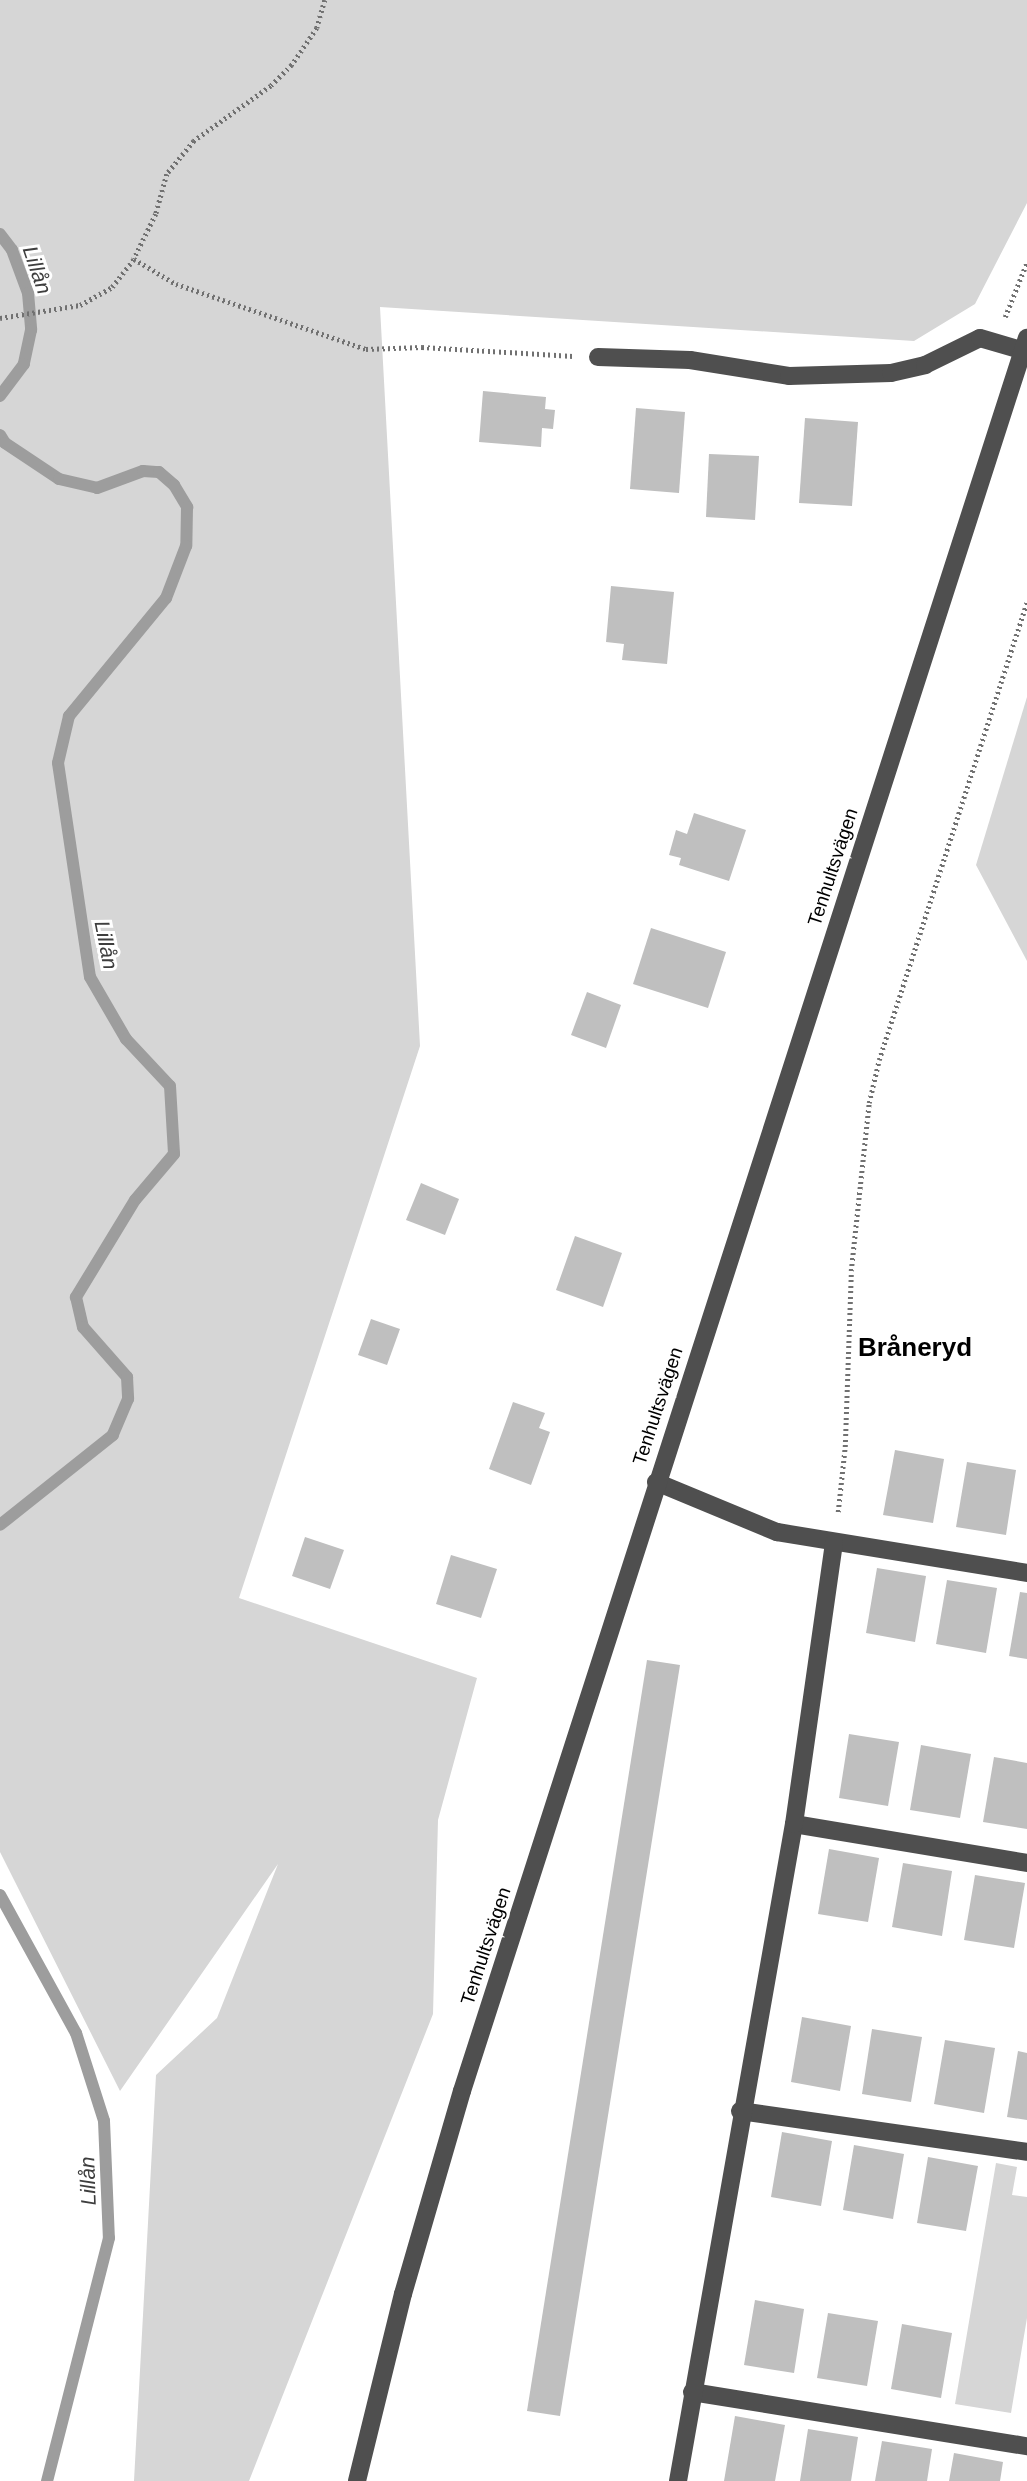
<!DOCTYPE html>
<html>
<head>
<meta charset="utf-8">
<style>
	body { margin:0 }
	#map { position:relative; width:1027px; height:2481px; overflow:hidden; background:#fff; font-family:Arial,sans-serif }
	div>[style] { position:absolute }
	.green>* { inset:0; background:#d6d6d6 }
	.stream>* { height:12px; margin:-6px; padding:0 6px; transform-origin:6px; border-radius:6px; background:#9d9d9d }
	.building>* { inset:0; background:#bfbfbf }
	.path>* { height:4.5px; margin-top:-2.25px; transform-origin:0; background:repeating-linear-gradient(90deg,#717171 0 2px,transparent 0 5.5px) }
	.minor>* { height:18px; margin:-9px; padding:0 9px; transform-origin:9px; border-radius:9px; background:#4f4f4f }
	span { translate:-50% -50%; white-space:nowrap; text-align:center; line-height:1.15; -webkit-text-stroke:6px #fff; paint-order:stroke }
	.street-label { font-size:19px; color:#000 }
	.water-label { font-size:21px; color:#3e3e3e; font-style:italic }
	.district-label { font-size:26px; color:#000; font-weight:700 }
</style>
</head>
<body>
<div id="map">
	<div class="green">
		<i style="clip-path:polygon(0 0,1027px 0,1027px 203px,975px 304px,914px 341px,380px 307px,420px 1046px,239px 1598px,477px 1678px,438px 1820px,433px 2014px,249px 2481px,134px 2481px,156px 2075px,217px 2018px,278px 1864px,120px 2091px,0 1852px)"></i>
		<i style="clip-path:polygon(1027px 697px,1027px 961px,976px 865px)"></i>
		<i style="clip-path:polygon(996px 2163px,1017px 2167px,1012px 2195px,1027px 2197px,1027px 2318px,1011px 2413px,955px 2404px)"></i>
	</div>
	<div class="stream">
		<i style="left:0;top:234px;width:20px;rotate:53deg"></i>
		<i style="left:12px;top:250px;width:46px;rotate:69.6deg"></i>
		<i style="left:28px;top:293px;width:37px;rotate:85deg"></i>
		<i style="left:31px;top:330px;width:35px;rotate:102deg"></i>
		<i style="left:24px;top:364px;width:40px;rotate:127deg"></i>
		<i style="left:0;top:435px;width:9px;rotate:58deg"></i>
		<i style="left:5px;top:443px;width:65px;rotate:33.7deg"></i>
		<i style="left:59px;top:479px;width:39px;rotate:13deg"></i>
		<i style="left:97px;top:488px;width:49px;rotate:-20.3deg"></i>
		<i style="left:143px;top:471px;width:16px;rotate:4deg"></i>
		<i style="left:159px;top:472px;width:20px;rotate:41deg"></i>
		<i style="left:174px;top:485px;width:26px;rotate:59deg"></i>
		<i style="left:187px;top:507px;width:39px;rotate:91deg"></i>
		<i style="left:186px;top:546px;width:56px;rotate:111deg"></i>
		<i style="left:166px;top:598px;width:153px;rotate:129.4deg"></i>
		<i style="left:69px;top:716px;width:48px;rotate:103.2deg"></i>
		<i style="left:58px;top:763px;width:216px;rotate:81.5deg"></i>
		<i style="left:90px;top:977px;width:72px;rotate:59.9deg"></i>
		<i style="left:126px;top:1039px;width:64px;rotate:46.9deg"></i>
		<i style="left:170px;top:1086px;width:68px;rotate:86.6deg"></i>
		<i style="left:174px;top:1154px;width:60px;rotate:130.3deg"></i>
		<i style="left:135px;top:1200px;width:114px;rotate:121.3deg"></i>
		<i style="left:76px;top:1297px;width:31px;rotate:77deg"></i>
		<i style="left:83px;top:1327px;width:67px;rotate:48.7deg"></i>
		<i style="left:127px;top:1377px;width:22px;rotate:87deg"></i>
		<i style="left:128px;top:1399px;width:39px;rotate:113deg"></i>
		<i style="left:113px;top:1435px;width:144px;rotate:141.5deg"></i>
		<i style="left:0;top:1895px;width:158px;rotate:61.2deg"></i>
		<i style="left:76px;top:2033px;width:92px;rotate:72.3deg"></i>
		<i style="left:104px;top:2121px;width:117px;rotate:87.6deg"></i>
		<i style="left:109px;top:2238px;width:251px;rotate:104.3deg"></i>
	</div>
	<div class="building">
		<i style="clip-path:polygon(483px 391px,546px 397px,545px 409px,555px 410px,553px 429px,542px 428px,541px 447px,479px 442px)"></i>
		<i style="clip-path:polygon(636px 408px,685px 412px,679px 493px,630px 489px)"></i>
		<i style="clip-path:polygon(805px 418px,858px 422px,852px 506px,799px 503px)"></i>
		<i style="clip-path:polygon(709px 454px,759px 456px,755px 520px,706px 517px)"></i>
		<i style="clip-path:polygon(611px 586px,674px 592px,667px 664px,622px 660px,624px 644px,606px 642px)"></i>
		<i style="clip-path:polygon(694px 813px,746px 830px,729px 881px,679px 865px,681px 858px,669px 855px,676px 830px,687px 834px)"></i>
		<i style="clip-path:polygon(651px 928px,726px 952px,708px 1008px,633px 984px)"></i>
		<i style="clip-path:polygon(587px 992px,621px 1005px,606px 1048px,571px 1035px)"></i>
		<i style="clip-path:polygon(421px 1183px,459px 1199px,445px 1235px,406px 1220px)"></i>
		<i style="clip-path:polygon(575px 1236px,622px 1253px,603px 1307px,556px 1290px)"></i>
		<i style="clip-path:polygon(371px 1319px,400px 1329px,387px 1365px,358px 1355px)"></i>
		<i style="clip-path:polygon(513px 1402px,545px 1413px,539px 1428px,550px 1432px,531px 1485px,489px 1469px)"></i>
		<i style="clip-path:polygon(895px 1450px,944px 1459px,933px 1523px,883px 1515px)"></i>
		<i style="clip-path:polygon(967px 1462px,1016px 1470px,1006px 1535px,956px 1527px)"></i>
		<i style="clip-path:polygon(305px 1537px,344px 1550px,330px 1589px,292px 1576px)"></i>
		<i style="clip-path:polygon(451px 1555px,497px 1569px,481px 1618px,436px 1604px)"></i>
		<i style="clip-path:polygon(877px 1568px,926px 1576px,915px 1642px,866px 1633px)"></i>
		<i style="clip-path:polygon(947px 1580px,997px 1588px,986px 1653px,936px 1644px)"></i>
		<i style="clip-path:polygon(1020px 1592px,1027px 1593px,1027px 1659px,1009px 1656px)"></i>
		<i style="clip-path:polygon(647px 1660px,680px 1665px,560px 2416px,527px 2411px)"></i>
		<i style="clip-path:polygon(849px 1734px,899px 1742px,888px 1806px,839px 1798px)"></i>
		<i style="clip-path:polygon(921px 1745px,971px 1754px,960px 1818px,910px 1810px)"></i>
		<i style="clip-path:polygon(994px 1757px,1027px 1763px,1027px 1829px,983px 1822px)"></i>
		<i style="clip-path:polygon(829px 1849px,879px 1858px,868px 1922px,818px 1914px)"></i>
		<i style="clip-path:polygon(903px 1863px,952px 1871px,942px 1936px,892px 1927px)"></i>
		<i style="clip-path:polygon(975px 1875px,1025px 1883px,1014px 1948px,964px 1940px)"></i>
		<i style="clip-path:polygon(802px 2017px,851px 2026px,840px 2091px,791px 2082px)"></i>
		<i style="clip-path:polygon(872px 2029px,922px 2037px,911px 2102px,862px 2094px)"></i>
		<i style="clip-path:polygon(945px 2040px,995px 2048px,984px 2113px,934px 2104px)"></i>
		<i style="clip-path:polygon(1018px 2051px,1027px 2053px,1027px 2120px,1007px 2117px)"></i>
		<i style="clip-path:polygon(782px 2132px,832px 2141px,821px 2206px,771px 2197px)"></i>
		<i style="clip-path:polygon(854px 2145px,904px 2154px,893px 2219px,843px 2210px)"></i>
		<i style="clip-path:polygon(928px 2157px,978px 2166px,966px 2231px,917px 2223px)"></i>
		<i style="clip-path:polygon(755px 2300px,804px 2309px,794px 2373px,744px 2365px)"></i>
		<i style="clip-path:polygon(828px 2313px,878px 2321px,867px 2386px,817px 2378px)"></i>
		<i style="clip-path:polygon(902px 2324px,952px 2333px,941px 2398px,891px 2389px)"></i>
		<i style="clip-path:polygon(735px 2416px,785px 2425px,775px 2481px,724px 2481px)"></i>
		<i style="clip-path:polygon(808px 2429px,858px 2437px,851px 2481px,800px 2481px)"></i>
		<i style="clip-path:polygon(882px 2441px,932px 2449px,927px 2481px,875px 2481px)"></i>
		<i style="clip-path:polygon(954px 2453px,1003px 2462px,1000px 2481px,949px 2481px)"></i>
	</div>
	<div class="path">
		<i style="left:325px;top:0;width:29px;rotate:106deg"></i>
		<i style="left:317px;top:28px;width:45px;rotate:124deg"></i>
		<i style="left:292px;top:65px;width:30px;rotate:135deg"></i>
		<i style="left:271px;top:86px;width:95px;rotate:144.5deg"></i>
		<i style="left:194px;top:141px;width:43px;rotate:129.3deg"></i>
		<i style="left:167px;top:174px;width:41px;rotate:105.4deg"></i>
		<i style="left:156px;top:214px;width:50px;rotate:116.1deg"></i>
		<i style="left:134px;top:259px;width:49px;rotate:30.8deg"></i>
		<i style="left:176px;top:284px;width:201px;rotate:18.9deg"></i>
		<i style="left:366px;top:349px;width:56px;rotate:-2deg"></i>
		<i style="left:422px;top:347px;width:151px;rotate:3.4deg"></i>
		<i style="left:1005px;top:317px;width:59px;rotate:-68.2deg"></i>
		<i style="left:0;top:318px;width:81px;rotate:-9.2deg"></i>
		<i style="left:80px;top:305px;width:37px;rotate:-29deg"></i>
		<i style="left:112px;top:287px;width:36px;rotate:-52deg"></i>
		<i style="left:838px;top:1512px;width:65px;rotate:-83.9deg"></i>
		<i style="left:845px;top:1447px;width:176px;rotate:-88deg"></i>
		<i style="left:851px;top:1271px;width:169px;rotate:-83.9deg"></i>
		<i style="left:869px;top:1103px;width:44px;rotate:-76.9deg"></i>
		<i style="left:879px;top:1060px;width:482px;rotate:-72.1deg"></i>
	</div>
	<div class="minor">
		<i style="left:598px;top:357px;width:92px;rotate:1.9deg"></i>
		<i style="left:690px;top:360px;width:100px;rotate:9.2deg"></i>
		<i style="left:789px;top:376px;width:102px;rotate:-1.7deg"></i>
		<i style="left:891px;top:373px;width:35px;rotate:-13deg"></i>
		<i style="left:925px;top:365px;width:61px;rotate:-26.1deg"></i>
		<i style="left:980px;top:338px;width:43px;rotate:16.3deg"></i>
		<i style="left:656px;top:1482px;width:131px;rotate:22.5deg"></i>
		<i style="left:777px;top:1532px;width:253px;rotate:9.3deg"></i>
		<i style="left:794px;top:1824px;width:236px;rotate:9.5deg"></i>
		<i style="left:740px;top:2111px;width:290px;rotate:8.1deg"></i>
		<i style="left:692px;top:2392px;width:339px;rotate:9.2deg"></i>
		<i style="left:357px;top:2481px;width:193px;rotate:-76.2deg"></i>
		<i style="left:403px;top:2294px;width:211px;rotate:-73.8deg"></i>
		<i style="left:462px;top:2091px;width:1842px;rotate:-72.14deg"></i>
		<i style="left:678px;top:2481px;width:667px;rotate:-79.99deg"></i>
		<i style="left:794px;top:1824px;width:284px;rotate:-81.9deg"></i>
	</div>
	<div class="street-label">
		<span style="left:833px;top:867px;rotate:-72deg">Tenhultsvägen</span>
		<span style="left:658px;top:1406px;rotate:-72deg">Tenhultsvägen</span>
		<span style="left:486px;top:1946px;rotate:-72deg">Tenhultsvägen</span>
	</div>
	<div class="water-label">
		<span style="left:37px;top:270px;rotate:71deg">Lillån</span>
		<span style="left:106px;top:945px;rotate:79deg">Lillån</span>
		<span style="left:88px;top:2181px;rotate:-92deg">Lillån</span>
	</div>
	<div class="district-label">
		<span style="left:915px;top:1348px">Bråneryd</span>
	</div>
</div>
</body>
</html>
